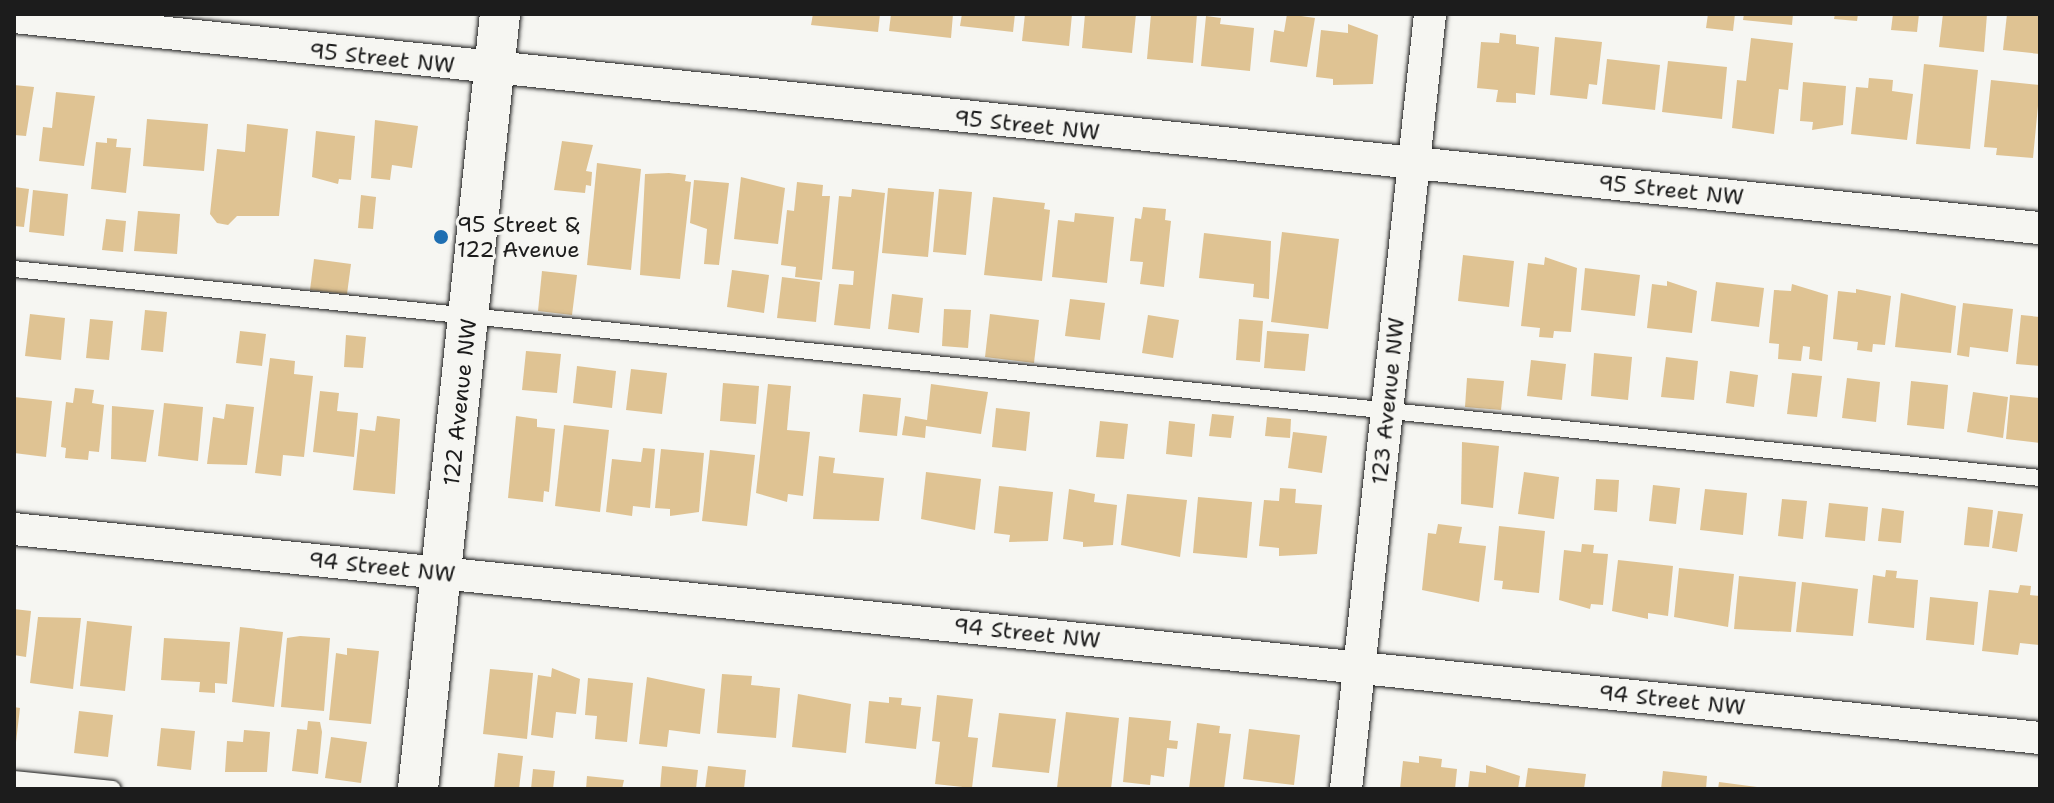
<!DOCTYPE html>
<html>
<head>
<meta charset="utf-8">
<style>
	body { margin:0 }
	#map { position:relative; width:2054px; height:803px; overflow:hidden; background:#f6f6f2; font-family:"Shantell Sans",sans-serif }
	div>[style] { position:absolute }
	.building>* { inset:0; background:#dfc393 }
	.roads { filter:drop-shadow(0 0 2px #1c1c1c) drop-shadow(0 0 2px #1c1c1c) }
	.service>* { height:16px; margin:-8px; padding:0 8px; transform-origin:8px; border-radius:8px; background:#f6f6f2 }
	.minor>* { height:32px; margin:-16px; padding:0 16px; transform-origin:16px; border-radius:16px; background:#f6f6f2 }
	.tertiary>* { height:40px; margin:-20px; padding:0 20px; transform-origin:20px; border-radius:20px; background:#f6f6f2 }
	.dots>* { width:22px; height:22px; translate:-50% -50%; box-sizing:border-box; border:4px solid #f6f6f2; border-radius:50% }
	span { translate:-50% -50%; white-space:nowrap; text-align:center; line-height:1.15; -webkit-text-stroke:6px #f6f6f2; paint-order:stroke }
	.street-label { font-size:22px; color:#1c1c1c }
	.poi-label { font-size:22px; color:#1c1c1c }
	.left { translate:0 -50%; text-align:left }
	.frame { position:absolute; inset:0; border:16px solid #1c1c1c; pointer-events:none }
</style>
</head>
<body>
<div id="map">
	<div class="building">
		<i style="clip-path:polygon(813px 14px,880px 14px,878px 32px,811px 25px)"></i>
		<i style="clip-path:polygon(891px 14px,953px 14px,951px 38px,889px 31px)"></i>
		<i style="clip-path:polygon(962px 14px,1015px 14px,1013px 32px,960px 26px)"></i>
		<i style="clip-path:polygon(1025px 14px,1072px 14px,1069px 46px,1022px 41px)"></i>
		<i style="clip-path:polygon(1085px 14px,1136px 14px,1132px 53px,1082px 48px)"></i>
		<i style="clip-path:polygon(1151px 14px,1197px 14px,1193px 63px,1147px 59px)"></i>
		<i style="clip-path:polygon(1287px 14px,1315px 18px,1307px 67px,1270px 62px,1274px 30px,1284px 32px)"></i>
		<i style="clip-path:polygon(1708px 14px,1735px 14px,1733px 31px,1706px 28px)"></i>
		<i style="clip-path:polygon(1744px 14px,1793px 14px,1792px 25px,1743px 20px)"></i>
		<i style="clip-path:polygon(1835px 14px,1858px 14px,1857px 21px,1834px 19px)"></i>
		<i style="clip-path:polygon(1893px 14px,1919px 14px,1917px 32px,1891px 30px)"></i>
		<i style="clip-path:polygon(1943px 14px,1987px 14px,1984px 52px,1939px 47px)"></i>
		<i style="clip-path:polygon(2007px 14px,2040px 14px,2040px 54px,2003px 50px)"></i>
		<i style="clip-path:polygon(1206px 16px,1221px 18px,1220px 24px,1254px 28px,1250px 71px,1201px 66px)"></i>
		<i style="clip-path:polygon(1348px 24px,1378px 35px,1373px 84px,1333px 85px,1333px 79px,1316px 77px,1321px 30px,1348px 33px)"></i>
		<i style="clip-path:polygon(1500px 33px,1516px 35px,1516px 44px,1539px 47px,1535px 95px,1516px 93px,1516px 103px,1496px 102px,1498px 90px,1477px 88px,1481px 42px,1499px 43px)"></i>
		<i style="clip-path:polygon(1555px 37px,1602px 42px,1597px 85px,1589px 84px,1587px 99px,1550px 95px)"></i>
		<i style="clip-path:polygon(1751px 38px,1793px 43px,1788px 90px,1779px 89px,1774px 134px,1732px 128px,1737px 80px,1746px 81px)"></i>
		<i style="clip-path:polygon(1607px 59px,1660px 65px,1655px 110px,1602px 104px)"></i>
		<i style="clip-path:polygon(1668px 61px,1727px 67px,1722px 119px,1662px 112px)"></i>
		<i style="clip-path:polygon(1924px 64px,1978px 70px,1970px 149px,1916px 144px)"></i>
		<i style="clip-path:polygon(1869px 78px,1893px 80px,1892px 91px,1913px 94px,1907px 140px,1851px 134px,1856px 87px,1868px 88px)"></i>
		<i style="clip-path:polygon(1991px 80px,2040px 85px,2033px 158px,1996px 155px,1997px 148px,1984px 147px)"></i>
		<i style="clip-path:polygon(1803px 82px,1846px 86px,1843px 125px,1812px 130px,1813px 122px,1800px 121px)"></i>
		<i style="clip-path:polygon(14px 85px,34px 87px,26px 136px,14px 135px)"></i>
		<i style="clip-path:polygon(56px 92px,95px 96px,84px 166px,39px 161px,43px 127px,52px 128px)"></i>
		<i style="clip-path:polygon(147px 119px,208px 124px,204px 171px,143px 166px)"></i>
		<i style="clip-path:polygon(375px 120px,418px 126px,412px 168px,392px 165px,390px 180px,371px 178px)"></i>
		<i style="clip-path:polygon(247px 124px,288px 129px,279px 216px,237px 216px,228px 225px,217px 223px,210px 214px,217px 149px,245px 152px)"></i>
		<i style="clip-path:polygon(316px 131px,355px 136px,351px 180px,339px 179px,338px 184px,312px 177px)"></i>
		<i style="clip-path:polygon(107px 138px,117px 139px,116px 147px,131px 148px,126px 193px,91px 189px,96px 142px,107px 143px)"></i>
		<i style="clip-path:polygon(562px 141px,593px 145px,586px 171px,592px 172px,591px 186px,586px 185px,585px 193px,554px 190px)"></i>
		<i style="clip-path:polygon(597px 163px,641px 169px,631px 270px,587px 265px)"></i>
		<i style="clip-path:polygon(669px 173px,686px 175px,685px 181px,691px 182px,680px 279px,640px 275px,645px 174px)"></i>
		<i style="clip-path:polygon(741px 177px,785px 188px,778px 244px,734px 239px)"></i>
		<i style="clip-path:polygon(694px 180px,729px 183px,719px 265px,704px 264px,707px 229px,690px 223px)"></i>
		<i style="clip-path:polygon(797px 182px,823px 185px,822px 196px,830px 196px,822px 280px,795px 277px,796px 267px,781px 265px,787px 210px,794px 211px)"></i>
		<i style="clip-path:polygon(14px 187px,29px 189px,24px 227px,14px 226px)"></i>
		<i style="clip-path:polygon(888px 188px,934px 192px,928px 257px,882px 253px)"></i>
		<i style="clip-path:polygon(852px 189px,885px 193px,870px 329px,834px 325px,839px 284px,853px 285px,854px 271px,832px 269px,839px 196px,851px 197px)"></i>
		<i style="clip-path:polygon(939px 189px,972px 192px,966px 255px,933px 252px)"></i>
		<i style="clip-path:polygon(33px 190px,68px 194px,64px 236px,29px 232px)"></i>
		<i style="clip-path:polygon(361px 195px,376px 197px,373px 229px,358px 228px)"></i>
		<i style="clip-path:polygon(993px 197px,1045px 203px,1044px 209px,1050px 210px,1042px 281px,984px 275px)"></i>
		<i style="clip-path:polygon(1143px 207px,1166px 209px,1165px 220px,1171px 221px,1164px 287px,1140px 284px,1143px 262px,1130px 261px,1135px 218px,1141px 219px)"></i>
		<i style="clip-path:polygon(138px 211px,180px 214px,177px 254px,134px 251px)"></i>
		<i style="clip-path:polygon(1075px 213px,1114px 217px,1107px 283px,1052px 277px,1058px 220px,1074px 222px)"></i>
		<i style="clip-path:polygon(106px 219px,126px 221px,123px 252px,102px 250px)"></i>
		<i style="clip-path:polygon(1282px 232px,1339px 239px,1328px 329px,1271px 322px)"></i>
		<i style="clip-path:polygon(1204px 233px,1271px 241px,1269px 299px,1253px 297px,1254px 284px,1199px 278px)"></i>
		<i style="clip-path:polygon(1463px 255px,1514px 261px,1509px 307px,1458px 301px)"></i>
		<i style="clip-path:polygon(1545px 257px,1577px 268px,1571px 332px,1554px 331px,1553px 338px,1539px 337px,1540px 328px,1521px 326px,1528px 263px,1544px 265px)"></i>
		<i style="clip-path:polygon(314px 259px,351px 264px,347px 294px,310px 290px)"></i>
		<i style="clip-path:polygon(1585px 268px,1640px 275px,1635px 316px,1581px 310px)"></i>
		<i style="clip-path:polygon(732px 270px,769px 275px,764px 313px,727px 307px)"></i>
		<i style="clip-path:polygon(542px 271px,577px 275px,572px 315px,538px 311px)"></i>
		<i style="clip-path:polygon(782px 277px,820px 282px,816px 322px,777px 318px)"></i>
		<i style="clip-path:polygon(1667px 281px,1697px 291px,1692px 333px,1647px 328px,1652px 284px,1667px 286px)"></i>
		<i style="clip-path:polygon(1716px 282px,1764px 288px,1759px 327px,1711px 321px)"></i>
		<i style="clip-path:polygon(1792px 284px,1828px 295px,1822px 361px,1809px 359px,1810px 347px,1803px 346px,1801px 361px,1778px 359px,1779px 344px,1769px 343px,1774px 290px,1791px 291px)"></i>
		<i style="clip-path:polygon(1856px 289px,1891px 296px,1885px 345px,1873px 344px,1872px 352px,1857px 350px,1858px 342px,1833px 339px,1838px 291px,1856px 293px)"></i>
		<i style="clip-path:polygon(1901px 293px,1956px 306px,1951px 353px,1895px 347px)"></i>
		<i style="clip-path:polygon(892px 294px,923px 298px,919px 333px,888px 329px)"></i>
		<i style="clip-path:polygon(1070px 299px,1105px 303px,1100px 340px,1065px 336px)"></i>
		<i style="clip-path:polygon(1963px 303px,2013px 309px,2008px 352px,1970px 347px,1969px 357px,1957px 355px)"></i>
		<i style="clip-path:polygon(944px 309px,971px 310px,968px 348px,942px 346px)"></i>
		<i style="clip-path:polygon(145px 310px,167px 312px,163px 352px,141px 350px)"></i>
		<i style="clip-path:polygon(30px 314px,65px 318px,61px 360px,25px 356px)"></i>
		<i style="clip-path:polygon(990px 314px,1039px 320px,1034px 363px,985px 357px)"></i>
		<i style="clip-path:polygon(1148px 315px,1179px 320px,1173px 358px,1142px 353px)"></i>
		<i style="clip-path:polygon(2021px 315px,2040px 317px,2040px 366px,2016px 364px)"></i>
		<i style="clip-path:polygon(90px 319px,113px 321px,109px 360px,86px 358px)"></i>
		<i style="clip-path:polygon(1239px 319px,1263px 321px,1260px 362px,1236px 360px)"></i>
		<i style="clip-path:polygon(240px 331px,266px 334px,262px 366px,236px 363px)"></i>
		<i style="clip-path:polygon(1267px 331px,1309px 334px,1305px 371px,1264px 368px)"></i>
		<i style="clip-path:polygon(346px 335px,366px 337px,363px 368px,344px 367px)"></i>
		<i style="clip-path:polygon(526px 351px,561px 354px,557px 393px,522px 390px)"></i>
		<i style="clip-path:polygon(1594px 353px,1632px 357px,1628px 400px,1591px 396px)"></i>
		<i style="clip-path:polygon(1666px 357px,1698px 361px,1694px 400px,1661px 397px)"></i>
		<i style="clip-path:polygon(270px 358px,295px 361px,294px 374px,313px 376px,304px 457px,283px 455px,281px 476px,255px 473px)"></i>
		<i style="clip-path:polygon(1531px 360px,1566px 364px,1562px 400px,1527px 396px)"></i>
		<i style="clip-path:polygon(577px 366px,616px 371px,612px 408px,573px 403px)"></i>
		<i style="clip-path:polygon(631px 369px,667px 373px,662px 414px,626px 410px)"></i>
		<i style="clip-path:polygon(1730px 371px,1758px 375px,1754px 407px,1726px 403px)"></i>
		<i style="clip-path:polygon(1792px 373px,1822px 376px,1817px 417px,1787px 414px)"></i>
		<i style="clip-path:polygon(1467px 378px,1504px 381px,1501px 410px,1465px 407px)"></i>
		<i style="clip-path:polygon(1847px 378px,1880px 382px,1876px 422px,1842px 418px)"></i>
		<i style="clip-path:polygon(1911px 381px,1948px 385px,1944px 429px,1907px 425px)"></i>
		<i style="clip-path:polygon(723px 383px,759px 386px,756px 424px,720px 421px)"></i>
		<i style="clip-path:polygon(768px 384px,791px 386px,787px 430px,810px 432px,803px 496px,788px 494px,787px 502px,756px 493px)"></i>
		<i style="clip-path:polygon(931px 384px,988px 392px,981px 434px,926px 426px,925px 438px,902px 435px,905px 416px,927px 420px)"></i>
		<i style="clip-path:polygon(75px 388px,94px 390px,92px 403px,104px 405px,99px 452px,89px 451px,88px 460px,65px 458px,66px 448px,61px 447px,66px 402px,73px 403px)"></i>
		<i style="clip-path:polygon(320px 391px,339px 393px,337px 411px,358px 413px,354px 457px,313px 452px)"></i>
		<i style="clip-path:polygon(1973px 392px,2008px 397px,2003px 438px,1967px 432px)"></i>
		<i style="clip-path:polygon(863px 394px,901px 398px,897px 436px,859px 432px)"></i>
		<i style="clip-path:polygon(2010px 395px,2040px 398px,2040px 443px,2006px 439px)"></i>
		<i style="clip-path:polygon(14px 397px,52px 401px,46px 457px,14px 453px)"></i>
		<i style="clip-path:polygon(164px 403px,203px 407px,198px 461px,158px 456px)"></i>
		<i style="clip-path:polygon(226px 404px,254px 407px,247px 465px,207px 464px,213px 417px,224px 419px)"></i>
		<i style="clip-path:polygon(112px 406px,154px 410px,146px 462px,111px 459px)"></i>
		<i style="clip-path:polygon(996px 408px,1030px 412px,1026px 451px,992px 447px)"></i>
		<i style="clip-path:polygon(1212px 414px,1234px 416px,1231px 438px,1209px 436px)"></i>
		<i style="clip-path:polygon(377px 416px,400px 419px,395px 494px,353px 490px,360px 429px,375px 431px)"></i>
		<i style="clip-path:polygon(516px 416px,537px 419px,537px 427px,555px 429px,549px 492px,544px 491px,543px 502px,508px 498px)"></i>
		<i style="clip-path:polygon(1267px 417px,1291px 419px,1290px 438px,1265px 436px)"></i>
		<i style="clip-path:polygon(1100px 421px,1128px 424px,1124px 459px,1096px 457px)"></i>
		<i style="clip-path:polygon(1169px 421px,1195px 424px,1192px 457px,1166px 454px)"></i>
		<i style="clip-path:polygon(564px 425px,609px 430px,600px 512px,555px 506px)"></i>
		<i style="clip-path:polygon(1293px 432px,1327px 436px,1322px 473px,1288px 468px)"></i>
		<i style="clip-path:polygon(1462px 442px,1499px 446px,1493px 508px,1461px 504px)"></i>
		<i style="clip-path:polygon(643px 448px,655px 449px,650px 508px,633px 506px,632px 516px,606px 512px,612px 459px,641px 462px)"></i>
		<i style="clip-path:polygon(661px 449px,704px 453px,699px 512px,670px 516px,670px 509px,655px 508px)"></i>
		<i style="clip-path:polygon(710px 450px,755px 455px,747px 526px,702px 521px)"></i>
		<i style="clip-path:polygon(819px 456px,835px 458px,833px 473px,884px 478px,879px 521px,813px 519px)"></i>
		<i style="clip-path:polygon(926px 472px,981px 479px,975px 530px,921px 519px)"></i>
		<i style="clip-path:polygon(1524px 472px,1559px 477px,1554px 519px,1518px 514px)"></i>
		<i style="clip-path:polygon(1596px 479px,1619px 480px,1617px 512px,1594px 510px)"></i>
		<i style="clip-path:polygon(1653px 485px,1680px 488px,1676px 524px,1649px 521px)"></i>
		<i style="clip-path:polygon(999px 486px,1053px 492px,1048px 541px,1009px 542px,1010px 535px,994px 533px)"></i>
		<i style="clip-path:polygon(1280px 488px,1296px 489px,1295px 503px,1322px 505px,1317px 554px,1279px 556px,1279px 548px,1259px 546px,1264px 500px,1279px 501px)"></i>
		<i style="clip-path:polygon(1069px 489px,1095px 494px,1094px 502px,1117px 505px,1113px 545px,1083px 547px,1083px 542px,1063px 539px)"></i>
		<i style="clip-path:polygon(1705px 489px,1747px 493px,1743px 535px,1700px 530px)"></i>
		<i style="clip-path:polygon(1127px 494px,1187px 500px,1180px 557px,1121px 545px)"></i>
		<i style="clip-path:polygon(1198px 497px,1252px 502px,1247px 558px,1193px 553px)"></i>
		<i style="clip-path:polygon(1782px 499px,1807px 501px,1803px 539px,1778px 536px)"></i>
		<i style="clip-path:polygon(1829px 503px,1868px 507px,1865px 541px,1825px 537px)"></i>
		<i style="clip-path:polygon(1968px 507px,1993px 510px,1989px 547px,1964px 545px)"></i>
		<i style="clip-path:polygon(1882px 508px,1904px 511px,1901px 543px,1878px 541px)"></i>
		<i style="clip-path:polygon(1998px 511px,2023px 514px,2017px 552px,1992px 548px)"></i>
		<i style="clip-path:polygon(1438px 524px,1462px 527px,1459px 543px,1486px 546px,1479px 602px,1422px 590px,1428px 533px,1436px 534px)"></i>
		<i style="clip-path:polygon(1499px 526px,1545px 531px,1539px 593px,1502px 589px,1503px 581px,1494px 580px)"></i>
		<i style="clip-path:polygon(1582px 544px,1594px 545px,1593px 553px,1608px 554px,1603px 605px,1591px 604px,1590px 609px,1559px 600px,1564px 550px,1581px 552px)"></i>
		<i style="clip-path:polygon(1618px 560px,1673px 566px,1668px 616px,1648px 613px,1648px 619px,1612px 611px)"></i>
		<i style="clip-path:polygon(1679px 568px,1734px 574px,1728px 627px,1674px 617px)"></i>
		<i style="clip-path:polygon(1886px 570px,1897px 571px,1896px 578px,1918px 580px,1914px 628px,1868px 623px,1873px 575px,1885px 577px)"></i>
		<i style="clip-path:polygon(1739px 576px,1796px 582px,1791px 632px,1734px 629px)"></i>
		<i style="clip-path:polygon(1802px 582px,1858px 589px,1853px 636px,1796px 632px)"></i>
		<i style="clip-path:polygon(2020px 585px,2031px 586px,2030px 595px,2040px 596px,2039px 645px,2020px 643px,2018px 655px,1982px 651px,1989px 590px,2018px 593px)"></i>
		<i style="clip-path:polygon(1930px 597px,1978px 602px,1974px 645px,1926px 640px)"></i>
		<i style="clip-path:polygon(14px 609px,31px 611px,26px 657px,14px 655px)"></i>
		<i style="clip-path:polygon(38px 617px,81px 618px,73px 689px,30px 683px)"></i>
		<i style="clip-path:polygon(87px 621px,132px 626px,125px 691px,80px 686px)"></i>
		<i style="clip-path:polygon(240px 627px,283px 632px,274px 707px,232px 702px)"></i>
		<i style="clip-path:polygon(300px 636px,330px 638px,324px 711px,281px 707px,287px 638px)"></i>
		<i style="clip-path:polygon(164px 638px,230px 642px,227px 684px,215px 683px,215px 693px,199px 692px,200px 682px,161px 680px)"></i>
		<i style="clip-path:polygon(347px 648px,379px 651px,371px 724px,329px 720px,336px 653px,347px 655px)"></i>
		<i style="clip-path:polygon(552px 668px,580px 679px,576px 714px,556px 712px,553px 738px,531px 735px,538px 675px,551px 677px)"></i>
		<i style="clip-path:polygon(490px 669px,533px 673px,527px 739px,483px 734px)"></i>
		<i style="clip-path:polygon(722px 674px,752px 676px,751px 685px,780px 688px,776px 738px,717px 733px)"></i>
		<i style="clip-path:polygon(647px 677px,705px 689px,700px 734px,669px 730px,667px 747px,639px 744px)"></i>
		<i style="clip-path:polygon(588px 678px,633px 683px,627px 742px,595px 739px,597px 716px,585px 715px)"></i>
		<i style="clip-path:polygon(798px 694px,851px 704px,846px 753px,792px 747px)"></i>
		<i style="clip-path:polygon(937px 695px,973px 699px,968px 737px,978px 738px,972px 788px,935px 784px,940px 742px,932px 741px)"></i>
		<i style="clip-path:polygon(889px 697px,902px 698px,901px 705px,921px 707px,916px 749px,865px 743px,869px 701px,889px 703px)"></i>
		<i style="clip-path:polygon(14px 707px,20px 708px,16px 742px,14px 742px)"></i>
		<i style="clip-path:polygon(79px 711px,113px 715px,108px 757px,74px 753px)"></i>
		<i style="clip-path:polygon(1066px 712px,1119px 718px,1111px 789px,1057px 788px)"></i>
		<i style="clip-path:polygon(999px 713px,1056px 719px,1049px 773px,992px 767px)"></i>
		<i style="clip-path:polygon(1129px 717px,1171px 721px,1169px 740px,1178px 741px,1177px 749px,1167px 748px,1164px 777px,1151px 775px,1150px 785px,1123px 782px)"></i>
		<i style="clip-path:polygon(308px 721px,320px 722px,322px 732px,318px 774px,292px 771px,297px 729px,307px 730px)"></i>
		<i style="clip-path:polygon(1197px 723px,1220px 726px,1219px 733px,1231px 734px,1224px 789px,1189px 789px)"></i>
		<i style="clip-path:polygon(161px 728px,195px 731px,191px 770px,157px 766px)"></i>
		<i style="clip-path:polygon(1249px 729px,1300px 735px,1294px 785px,1243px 779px)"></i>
		<i style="clip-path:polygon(244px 730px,270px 732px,267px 772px,225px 772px,227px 741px,243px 742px)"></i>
		<i style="clip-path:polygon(331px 737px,367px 742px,361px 783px,325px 778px)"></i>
		<i style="clip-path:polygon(498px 753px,523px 756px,519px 789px,494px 789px)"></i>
		<i style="clip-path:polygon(1419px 756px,1442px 759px,1441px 767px,1457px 769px,1455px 789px,1400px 789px,1403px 761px,1419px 763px)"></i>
		<i style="clip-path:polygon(1486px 765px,1520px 776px,1518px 789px,1468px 789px,1470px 771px,1486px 773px)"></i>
		<i style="clip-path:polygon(662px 766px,698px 770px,696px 789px,660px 789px)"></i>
		<i style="clip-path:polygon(708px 766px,746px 770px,744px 789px,705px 789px)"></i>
		<i style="clip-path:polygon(1528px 768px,1586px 774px,1584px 789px,1525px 789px)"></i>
		<i style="clip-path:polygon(533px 769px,555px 771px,553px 789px,531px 789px)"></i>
		<i style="clip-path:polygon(1663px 771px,1707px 776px,1706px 789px,1661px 789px)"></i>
		<i style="clip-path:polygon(587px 776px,624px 780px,622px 789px,586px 789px)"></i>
		<i style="clip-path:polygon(1719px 782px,1757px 787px,1757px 789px,1718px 789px)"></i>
	</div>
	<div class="roads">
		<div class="service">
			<i style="left:14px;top:269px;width:2037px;rotate:5.89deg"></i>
			<i style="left:14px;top:779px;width:99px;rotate:5.8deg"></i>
		</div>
		<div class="minor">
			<i style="left:14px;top:17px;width:2037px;rotate:5.95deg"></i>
			<i style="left:14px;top:529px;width:2037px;rotate:5.89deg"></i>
			<i style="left:1346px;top:789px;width:780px;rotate:-83.81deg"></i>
		</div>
		<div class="tertiary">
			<i style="left:418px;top:789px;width:779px;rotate:-83.96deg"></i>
		</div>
	</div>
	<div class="dots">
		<i style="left:441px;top:237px;background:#1f6fb2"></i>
	</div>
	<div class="street-label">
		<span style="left:382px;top:58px;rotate:6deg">95 Street NW</span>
		<span style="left:1027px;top:125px;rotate:6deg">95 Street NW</span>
		<span style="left:1671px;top:190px;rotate:6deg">95 Street NW</span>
		<span style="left:1388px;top:401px;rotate:-84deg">123 Avenue NW</span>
		<span style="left:460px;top:402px;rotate:-84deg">122 Avenue NW</span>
		<span style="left:382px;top:567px;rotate:6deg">94 Street NW</span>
		<span style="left:1027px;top:633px;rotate:6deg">94 Street NW</span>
		<span style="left:1672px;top:700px;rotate:6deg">94 Street NW</span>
	</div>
	<div class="poi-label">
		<span class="left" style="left:457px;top:237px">95 Street &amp;<br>122 Avenue</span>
	</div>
	<div class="frame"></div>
</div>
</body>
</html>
